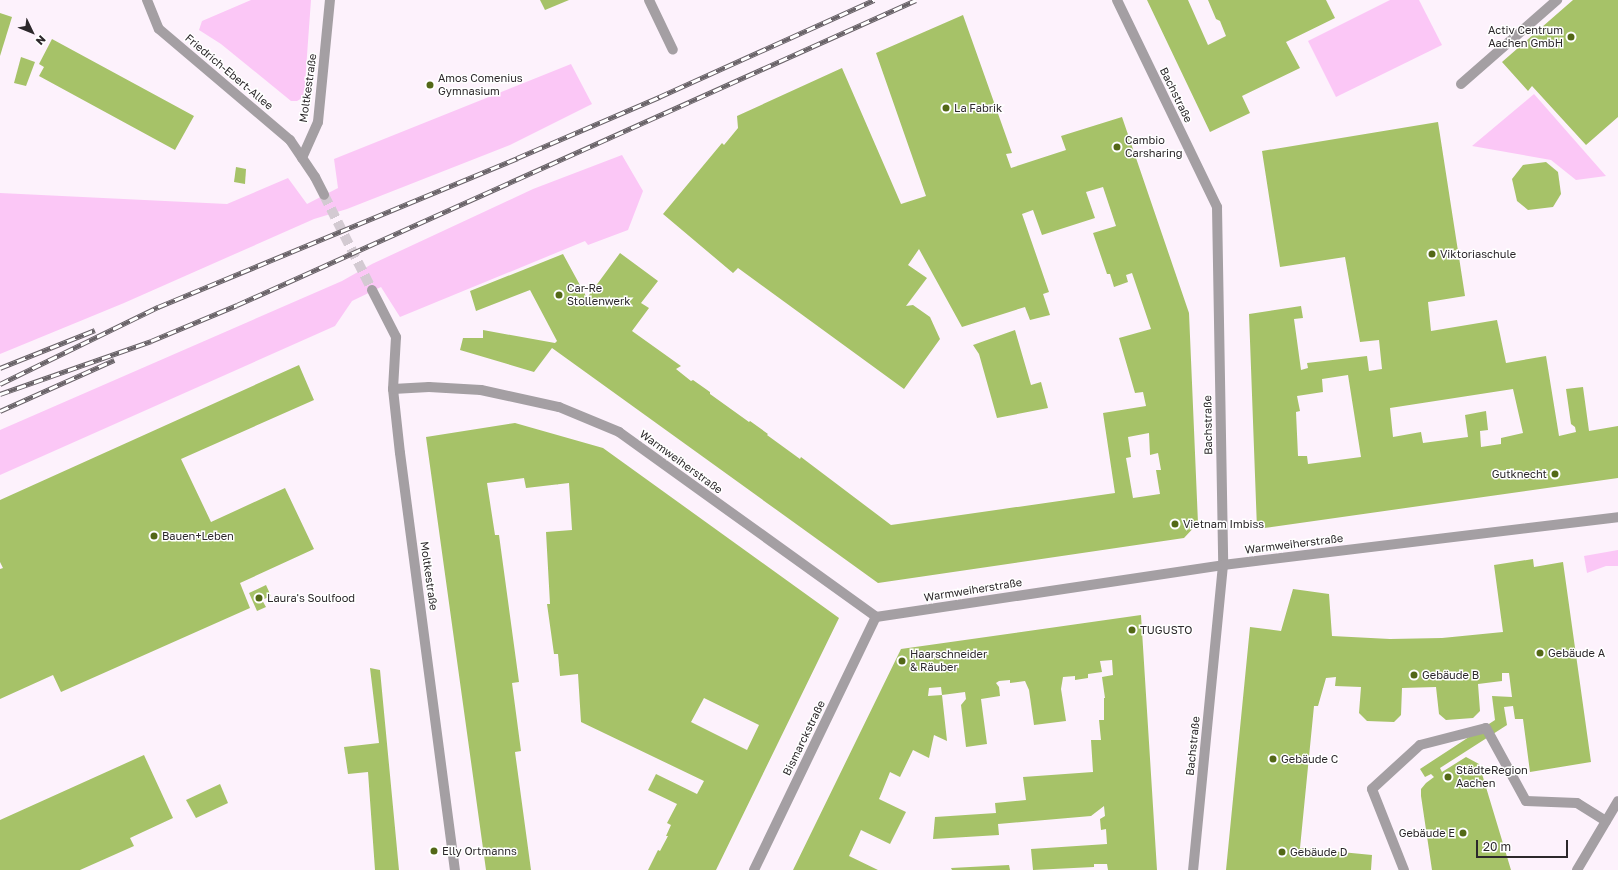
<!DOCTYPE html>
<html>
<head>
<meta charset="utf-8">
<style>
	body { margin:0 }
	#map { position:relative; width:1618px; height:870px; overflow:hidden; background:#fdf2fc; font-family:"Golos Text",sans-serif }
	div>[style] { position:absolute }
	.green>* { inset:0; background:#fbc7f6 }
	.building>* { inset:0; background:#a6c268 }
	.minor-tunnel>* { height:10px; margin-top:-5px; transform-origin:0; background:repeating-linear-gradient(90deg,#d3cad2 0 10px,transparent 0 15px) }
	.service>* { height:10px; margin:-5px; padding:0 5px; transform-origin:5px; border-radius:5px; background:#a49fa3 }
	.minor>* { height:10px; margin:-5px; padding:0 5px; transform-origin:5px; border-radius:5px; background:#a49fa3 }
	.tertiary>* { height:10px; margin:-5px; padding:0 5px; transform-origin:5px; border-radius:5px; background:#a49fa3 }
	.rail>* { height:4.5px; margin-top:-2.25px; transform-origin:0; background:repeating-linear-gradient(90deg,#fff 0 9px,#696368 0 18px); box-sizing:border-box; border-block:1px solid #696368 }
	.dots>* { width:11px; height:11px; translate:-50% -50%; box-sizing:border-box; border:2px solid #fff; border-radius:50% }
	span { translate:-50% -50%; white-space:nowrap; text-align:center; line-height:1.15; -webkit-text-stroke:3px #fff; paint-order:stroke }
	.poi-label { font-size:11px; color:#2c282b }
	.right { translate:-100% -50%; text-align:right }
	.left { translate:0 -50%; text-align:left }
	.street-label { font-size:11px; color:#2c282b }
	.north { position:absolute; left:12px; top:12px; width:40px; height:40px; -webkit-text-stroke:3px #fff; paint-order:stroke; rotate:133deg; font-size:11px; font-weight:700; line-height:16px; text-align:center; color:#2c282b }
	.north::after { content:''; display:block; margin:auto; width:14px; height:18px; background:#2c282b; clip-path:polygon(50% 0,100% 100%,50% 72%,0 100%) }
	.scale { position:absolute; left:1476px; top:840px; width:92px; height:18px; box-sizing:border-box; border:2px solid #2c282b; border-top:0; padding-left:5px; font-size:12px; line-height:14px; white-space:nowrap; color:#2c282b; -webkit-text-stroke:3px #fff; paint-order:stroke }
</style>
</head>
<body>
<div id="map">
	<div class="green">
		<i style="clip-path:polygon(251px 0,311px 0,304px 97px,297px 101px,291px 101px,221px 44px,199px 30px,202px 21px)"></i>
		<i style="clip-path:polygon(1390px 0,1419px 0,1442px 45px,1336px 97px,1308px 41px)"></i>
		<i style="clip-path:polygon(571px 64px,592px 104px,510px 145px,347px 209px,314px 219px,124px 303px,0 354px,0 193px,227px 204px,288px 178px,307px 204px,338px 188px,334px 159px)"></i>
		<i style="clip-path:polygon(1534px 94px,1606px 176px,1576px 180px,1551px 160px,1472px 146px)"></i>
		<i style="clip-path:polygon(622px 155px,643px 191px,628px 230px,588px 245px,585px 241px,400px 317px,381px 287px,352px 301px,335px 326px,0 475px,0 430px,342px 281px,372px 264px,533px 189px)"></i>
		<i style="clip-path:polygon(1618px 550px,1618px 566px,1606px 566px,1587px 573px,1584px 556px)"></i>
	</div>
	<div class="building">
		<i style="clip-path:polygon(540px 0,569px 0,545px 10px)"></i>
		<i style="clip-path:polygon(1147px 0,1188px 0,1208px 45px,1226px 36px,1220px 21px,1216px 19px,1208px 0,1326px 0,1335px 18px,1286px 42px,1300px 68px,1242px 96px,1250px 113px,1210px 132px)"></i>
		<i style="clip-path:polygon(1573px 0,1618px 0,1618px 117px,1586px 145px,1532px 86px,1528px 91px,1502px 62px)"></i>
		<i style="clip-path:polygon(0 13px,12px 17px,0 56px)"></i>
		<i style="clip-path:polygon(evenodd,963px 15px,1012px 153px,1006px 154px,1011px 168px,1066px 150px,1061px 136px,1122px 117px,1189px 313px,1198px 523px,1184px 538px,878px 583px,552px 348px,534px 372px,460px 350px,463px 338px,483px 338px,483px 330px,555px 343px,557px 341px,530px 290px,476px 311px,470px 291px,563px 254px,587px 298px,620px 253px,658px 281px,641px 303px,649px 308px,632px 331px,681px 366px,676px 369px,691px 381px,693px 380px,710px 392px,710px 394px,749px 422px,750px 421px,768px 434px,767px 435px,800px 459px,801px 457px,891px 525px,1115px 493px,1103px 413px,1146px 406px,1143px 392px,1135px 393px,1119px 338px,1151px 329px,1132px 273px,1126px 275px,1128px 282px,1114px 287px,1110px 274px,1107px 274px,1093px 233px,1116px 226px,1103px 187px,1086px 192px,1095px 218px,1042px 235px,1033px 210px,1022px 214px,1049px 292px,1043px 294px,1050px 315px,1030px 320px,1025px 307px,962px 327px,919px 249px,908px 265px,927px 278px,906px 306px,913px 305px,930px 317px,940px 339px,904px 389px,738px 268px,733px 273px,663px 214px,722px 143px,724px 145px,738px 128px,737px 116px,842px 68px,901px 204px,926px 196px,876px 53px,963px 15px,1149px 433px,1150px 455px,1158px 453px,1161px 470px,1156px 470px,1160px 494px,1133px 498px,1126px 458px,1131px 457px,1128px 437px,1149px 433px)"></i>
		<i style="clip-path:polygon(52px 39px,194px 116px,175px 150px,39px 76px,44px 67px,39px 64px)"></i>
		<i style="clip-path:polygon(21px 57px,35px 62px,26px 86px,14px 83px)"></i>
		<i style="clip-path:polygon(evenodd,1438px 122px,1465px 296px,1428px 302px,1431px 331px,1497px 320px,1506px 363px,1546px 356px,1559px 436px,1576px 432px,1575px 427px,1571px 424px,1566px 389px,1583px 387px,1589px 431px,1618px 426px,1618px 478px,1257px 529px,1249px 314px,1301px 306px,1303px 318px,1294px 319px,1301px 370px,1308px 368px,1307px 363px,1367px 356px,1369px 371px,1382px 369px,1379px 340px,1360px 342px,1345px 257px,1280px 267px,1262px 151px,1438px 122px,1348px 375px,1361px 457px,1308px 464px,1307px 456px,1298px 456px,1296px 412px,1300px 411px,1297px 396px,1323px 392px,1322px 379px,1348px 375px,1438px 122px,1513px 389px,1523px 433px,1501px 438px,1501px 444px,1481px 447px,1480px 431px,1488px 430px,1486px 411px,1465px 415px,1468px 437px,1423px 443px,1421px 432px,1393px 437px,1390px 408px,1513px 389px)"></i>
		<i style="clip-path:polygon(1546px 162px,1558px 172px,1561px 194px,1553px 207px,1528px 210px,1517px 201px,1512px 179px,1523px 165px)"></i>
		<i style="clip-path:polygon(236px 167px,246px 169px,245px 184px,234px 182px)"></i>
		<i style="clip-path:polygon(1015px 330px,1031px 385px,1041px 382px,1048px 408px,997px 418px,979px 354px,973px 345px)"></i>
		<i style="clip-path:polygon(299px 365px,314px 400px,181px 459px,211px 522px,285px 488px,314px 549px,240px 583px,250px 608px,61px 692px,53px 675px,0 699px,0 569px,3px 568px,0 562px,0 500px)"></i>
		<i style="clip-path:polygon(evenodd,515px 423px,603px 448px,839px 618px,716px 870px,648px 870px,658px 850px,660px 851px,668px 836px,666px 836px,671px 825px,667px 823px,677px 804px,648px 790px,656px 774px,697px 794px,704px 781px,581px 722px,578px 674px,560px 676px,558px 654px,554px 654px,547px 604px,550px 604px,546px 532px,572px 530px,569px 483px,526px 488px,524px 478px,487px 483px,495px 535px,499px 535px,519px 682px,512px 683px,521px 751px,515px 752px,531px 870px,486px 870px,426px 437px,515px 423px,704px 698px,759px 725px,747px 750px,691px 722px,704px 698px)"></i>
		<i style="clip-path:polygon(1533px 559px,1534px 567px,1563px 562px,1591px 762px,1530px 772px,1523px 719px,1515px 719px,1513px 706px,1504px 707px,1507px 725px,1440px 768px,1442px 772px,1466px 757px,1479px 764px,1511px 870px,1432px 870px,1421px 796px,1421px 789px,1426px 783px,1434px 777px,1431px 774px,1425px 777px,1420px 769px,1495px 720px,1492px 696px,1512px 697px,1509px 673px,1502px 673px,1502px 681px,1478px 684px,1480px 711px,1473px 718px,1446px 720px,1439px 714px,1436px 687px,1402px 688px,1401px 715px,1394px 722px,1367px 721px,1359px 713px,1361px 687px,1335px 686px,1336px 677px,1326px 678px,1318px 706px,1314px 706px,1300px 848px,1372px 855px,1371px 870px,1226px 870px,1250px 627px,1281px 631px,1293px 589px,1329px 594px,1332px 636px,1390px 639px,1442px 638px,1503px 632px,1494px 565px)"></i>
		<i style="clip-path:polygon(266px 585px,271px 596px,262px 600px,266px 607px,257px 611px,249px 593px)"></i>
		<i style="clip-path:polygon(evenodd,1141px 615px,1157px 870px,1108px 870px,1107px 864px,1094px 864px,1094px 867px,1033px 870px,1031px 849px,1107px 844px,1106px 829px,1101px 830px,1100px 819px,1105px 816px,1104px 806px,1091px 816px,998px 824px,999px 835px,933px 839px,935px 817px,996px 813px,995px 803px,1026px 800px,1023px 777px,1093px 772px,1091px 740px,1101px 740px,1099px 720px,1104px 720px,1104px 698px,1105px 698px,1102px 677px,1113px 675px,1112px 660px,1100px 661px,1102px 672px,1088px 674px,1088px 678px,1075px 680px,1075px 676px,1063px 677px,1061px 689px,1066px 721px,1034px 725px,1029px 690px,1025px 681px,1010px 683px,1010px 680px,999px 681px,996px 683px,999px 687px,1000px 696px,981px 699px,987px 744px,966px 747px,961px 705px,966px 699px,965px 692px,942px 695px,947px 741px,934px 735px,929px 758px,913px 750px,900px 777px,890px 772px,879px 799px,906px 812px,890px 844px,861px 830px,849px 856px,878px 870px,793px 870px,901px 649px,1141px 615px,941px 687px,942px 695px,928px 696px,929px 688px,941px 687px)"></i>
		<i style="clip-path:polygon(370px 668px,380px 670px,399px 870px,375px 870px,368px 772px,348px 774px,344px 747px,379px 743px)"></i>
		<i style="clip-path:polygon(144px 755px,173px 818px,130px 838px,134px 846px,80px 870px,0 870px,0 820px)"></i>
		<i style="clip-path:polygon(220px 784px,228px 803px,196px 818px,186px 800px)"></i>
		<i style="clip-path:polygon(1009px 865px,1010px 870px,952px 870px,951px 868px)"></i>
	</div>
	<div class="minor-tunnel">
		<i style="left:324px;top:195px;width:106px;rotate:63.2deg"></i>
	</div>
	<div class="service">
		<i style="left:649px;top:0;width:55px;rotate:64.4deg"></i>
		<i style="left:1461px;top:84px;width:128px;rotate:-41.2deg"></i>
		<i style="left:1404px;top:870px;width:87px;rotate:-111.6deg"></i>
		<i style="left:1372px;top:789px;width:65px;rotate:-42.5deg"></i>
		<i style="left:1420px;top:745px;width:68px;rotate:-14.4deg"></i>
		<i style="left:1486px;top:728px;width:83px;rotate:61.3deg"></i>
		<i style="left:1526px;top:801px;width:51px;rotate:2.2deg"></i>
		<i style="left:1577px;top:803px;width:34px;rotate:32deg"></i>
	</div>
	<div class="minor">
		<i style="left:147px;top:0;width:31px;rotate:68deg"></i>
		<i style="left:159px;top:29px;width:172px;rotate:40.3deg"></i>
		<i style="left:290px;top:140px;width:45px;rotate:56deg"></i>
		<i style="left:315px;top:177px;width:20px;rotate:63deg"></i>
		<i style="left:1117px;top:0;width:230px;rotate:64.2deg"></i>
		<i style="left:1217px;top:207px;width:358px;rotate:89deg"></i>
		<i style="left:1223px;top:565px;width:306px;rotate:95.6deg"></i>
		<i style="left:302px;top:158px;width:39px;rotate:-66deg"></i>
		<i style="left:318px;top:122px;width:123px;rotate:-84.4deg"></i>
		<i style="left:372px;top:290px;width:53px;rotate:62.9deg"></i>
		<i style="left:396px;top:337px;width:52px;rotate:93.3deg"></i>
		<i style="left:393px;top:389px;width:64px;rotate:83.8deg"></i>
		<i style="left:400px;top:453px;width:421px;rotate:82.5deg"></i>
		<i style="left:393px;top:389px;width:36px;rotate:-3deg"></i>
		<i style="left:429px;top:387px;width:52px;rotate:3.3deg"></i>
		<i style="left:481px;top:390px;width:80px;rotate:12.3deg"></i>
		<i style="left:559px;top:407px;width:65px;rotate:22.6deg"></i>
		<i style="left:619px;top:432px;width:317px;rotate:35.7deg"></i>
		<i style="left:876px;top:617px;width:351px;rotate:-8.5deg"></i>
		<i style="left:1223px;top:565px;width:398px;rotate:-6.9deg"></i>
		<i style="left:754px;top:870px;width:281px;rotate:-64.3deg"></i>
	</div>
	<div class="tertiary">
		<i style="left:1577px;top:870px;width:80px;rotate:-59.3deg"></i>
	</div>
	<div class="rail">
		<i style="left:0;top:368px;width:102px;rotate:-21.8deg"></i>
		<i style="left:0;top:384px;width:176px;rotate:-26deg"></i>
		<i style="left:158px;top:307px;width:389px;rotate:-22.5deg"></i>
		<i style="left:517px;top:158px;width:155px;rotate:-23.2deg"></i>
		<i style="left:659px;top:97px;width:236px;rotate:-24.3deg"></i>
		<i style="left:0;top:394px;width:160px;rotate:-19.3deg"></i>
		<i style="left:151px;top:341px;width:93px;rotate:-22.7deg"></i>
		<i style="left:237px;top:305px;width:744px;rotate:-24.19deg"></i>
		<i style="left:0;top:411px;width:125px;rotate:-24.1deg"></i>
	</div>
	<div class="dots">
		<i style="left:1571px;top:37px;background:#536817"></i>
		<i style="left:430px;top:85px;background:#536817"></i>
		<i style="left:946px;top:108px;background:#536817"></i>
		<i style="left:1117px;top:147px;background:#536817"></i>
		<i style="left:1432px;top:254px;background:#536817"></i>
		<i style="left:559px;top:295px;background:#536817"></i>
		<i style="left:1555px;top:474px;background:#536817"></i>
		<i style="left:1175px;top:524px;background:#536817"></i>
		<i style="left:154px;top:536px;background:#536817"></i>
		<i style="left:259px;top:598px;background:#536817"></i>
		<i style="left:1132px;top:630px;background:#536817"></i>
		<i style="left:1540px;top:653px;background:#536817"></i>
		<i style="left:902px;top:661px;background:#536817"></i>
		<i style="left:1414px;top:675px;background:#536817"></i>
		<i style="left:1273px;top:759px;background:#536817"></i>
		<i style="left:1448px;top:777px;background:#536817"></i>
		<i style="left:1463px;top:833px;background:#536817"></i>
		<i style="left:434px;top:851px;background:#536817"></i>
		<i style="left:1282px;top:852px;background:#536817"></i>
	</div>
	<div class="poi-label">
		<span class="right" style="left:1563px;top:37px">Activ Centrum<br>Aachen GmbH</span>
		<span class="left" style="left:438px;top:85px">Amos Comenius<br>Gymnasium</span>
		<span class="left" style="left:954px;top:108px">La Fabrik</span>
		<span class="left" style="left:1125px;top:147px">Cambio<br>Carsharing</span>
		<span class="left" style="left:1440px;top:254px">Viktoriaschule</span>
		<span class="left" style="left:567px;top:295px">Car-Re<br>Stollenwerk</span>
		<span class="right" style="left:1547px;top:474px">Gutknecht</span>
		<span class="left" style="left:1183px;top:524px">Vietnam Imbiss</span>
		<span class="left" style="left:162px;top:536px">Bauen+Leben</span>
		<span class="left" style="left:267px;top:598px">Laura's Soulfood</span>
		<span class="left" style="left:1140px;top:630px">TUGUSTO</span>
		<span class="left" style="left:1548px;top:653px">Gebäude A</span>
		<span class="left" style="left:910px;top:661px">Haarschneider<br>&amp; Räuber</span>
		<span class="left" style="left:1422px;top:675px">Gebäude B</span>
		<span class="left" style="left:1281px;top:759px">Gebäude C</span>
		<span class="left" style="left:1456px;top:777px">StädteRegion<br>Aachen</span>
		<span class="right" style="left:1455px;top:833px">Gebäude E</span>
		<span class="left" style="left:442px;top:851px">Elly Ortmanns</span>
		<span class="left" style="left:1290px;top:852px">Gebäude D</span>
	</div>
	<div class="street-label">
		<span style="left:229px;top:72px;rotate:40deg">Friedrich-Ebert-Allee</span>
		<span style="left:308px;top:88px;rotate:-82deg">Moltkestraße</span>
		<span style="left:1176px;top:95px;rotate:64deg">Bachstraße</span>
		<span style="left:1208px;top:425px;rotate:-91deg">Bachstraße</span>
		<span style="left:681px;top:462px;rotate:36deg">Warmweiherstraße</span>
		<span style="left:1294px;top:544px;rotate:-7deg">Warmweiherstraße</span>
		<span style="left:429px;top:576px;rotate:82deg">Moltkestraße</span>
		<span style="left:973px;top:590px;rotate:-9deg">Warmweiherstraße</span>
		<span style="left:804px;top:738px;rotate:-64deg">Bismarckstraße</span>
		<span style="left:1193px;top:746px;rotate:-84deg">Bachstraße</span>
	</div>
	<div class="north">N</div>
	<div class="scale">20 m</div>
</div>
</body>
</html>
